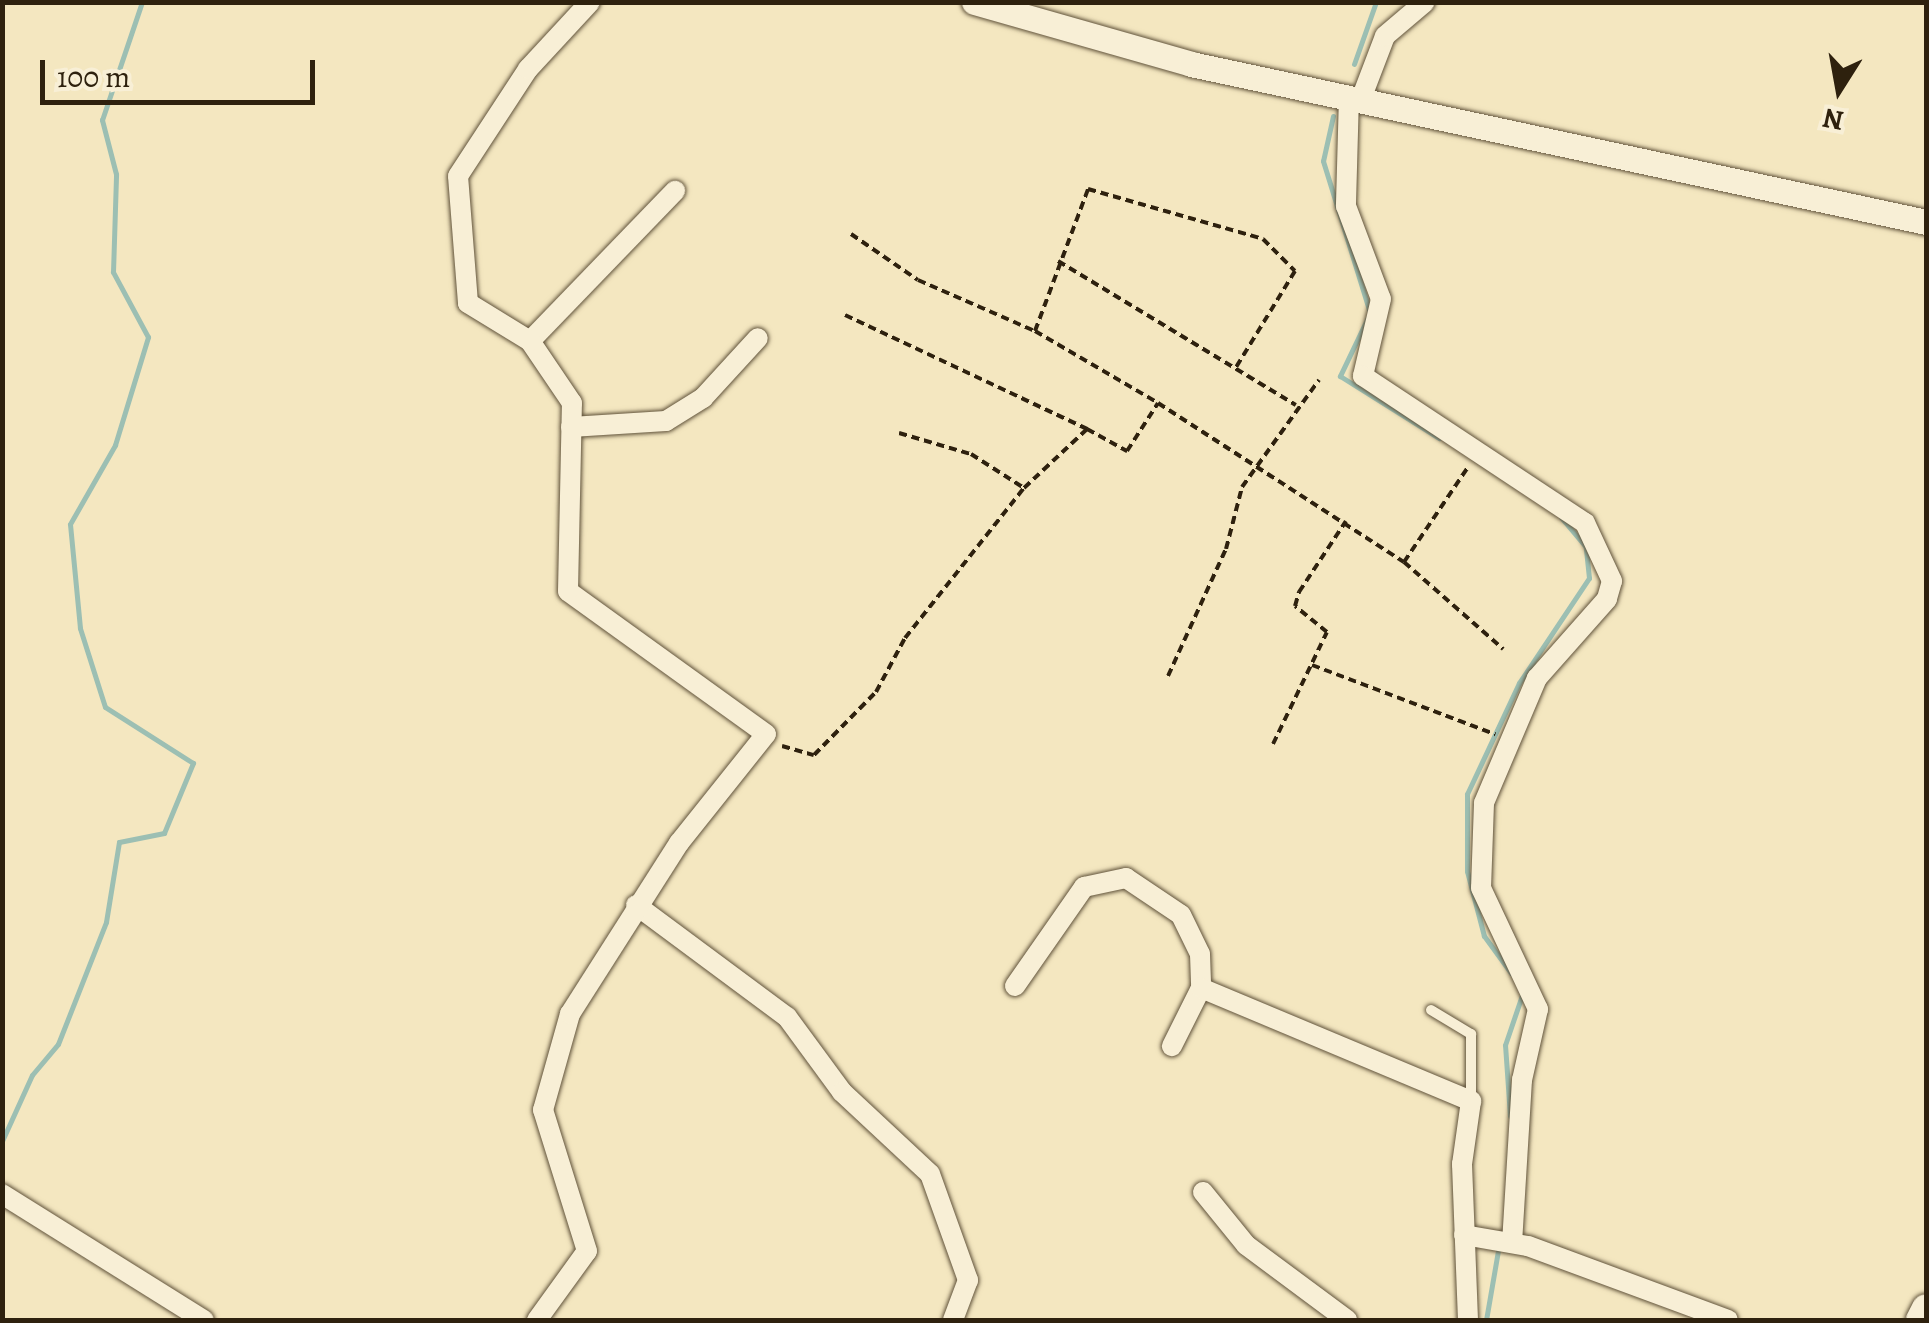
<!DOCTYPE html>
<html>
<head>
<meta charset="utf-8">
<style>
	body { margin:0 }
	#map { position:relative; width:1929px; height:1323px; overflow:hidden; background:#f4e7c0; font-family:Alegreya,serif }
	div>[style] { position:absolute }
	.stream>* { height:5px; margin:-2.5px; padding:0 2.5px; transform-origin:2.5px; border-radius:2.5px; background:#9cbfb3 }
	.path>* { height:4px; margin-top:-2px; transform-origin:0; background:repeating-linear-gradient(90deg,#2e210e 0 8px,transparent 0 13px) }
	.roads { filter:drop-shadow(0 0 2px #60523a) drop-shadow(0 0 2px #60523a) }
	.service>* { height:10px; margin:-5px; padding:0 5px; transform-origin:5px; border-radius:5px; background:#f8efd6 }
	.minor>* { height:20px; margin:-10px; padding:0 10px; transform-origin:10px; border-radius:10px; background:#f8efd6 }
	.tertiary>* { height:25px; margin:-12.5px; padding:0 12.5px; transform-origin:12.5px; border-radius:12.5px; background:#f8efd6 }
	.secondary>* { height:28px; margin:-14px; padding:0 14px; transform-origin:14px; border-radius:14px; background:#f8efd6 }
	span { translate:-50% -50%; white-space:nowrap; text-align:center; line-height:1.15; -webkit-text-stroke:8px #f8efd6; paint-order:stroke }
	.frame { position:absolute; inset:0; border:5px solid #2e210e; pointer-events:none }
	.north { position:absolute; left:1789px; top:40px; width:100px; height:100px; -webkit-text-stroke:8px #f8efd6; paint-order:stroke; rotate:191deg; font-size:28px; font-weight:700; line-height:40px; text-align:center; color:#2e210e }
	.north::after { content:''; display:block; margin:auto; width:35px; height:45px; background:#2e210e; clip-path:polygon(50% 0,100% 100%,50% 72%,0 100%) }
	.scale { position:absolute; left:40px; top:60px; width:275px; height:45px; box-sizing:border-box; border:5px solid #2e210e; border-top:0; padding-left:12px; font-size:30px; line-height:35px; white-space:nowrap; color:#2e210e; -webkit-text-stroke:8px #f8efd6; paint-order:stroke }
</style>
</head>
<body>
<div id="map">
	<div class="stream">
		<i style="left:1354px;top:64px;width:66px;rotate:-70.5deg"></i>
		<i style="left:1333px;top:116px;width:46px;rotate:102.5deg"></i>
		<i style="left:1323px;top:161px;width:159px;rotate:72.8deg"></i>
		<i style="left:1370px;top:313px;width:70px;rotate:115.5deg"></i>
		<i style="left:1340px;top:376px;width:117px;rotate:32.1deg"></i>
		<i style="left:1511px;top:973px;width:46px;rotate:-126.1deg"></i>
		<i style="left:1484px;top:936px;width:67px;rotate:-104.7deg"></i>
		<i style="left:1467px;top:871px;width:77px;rotate:-90deg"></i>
		<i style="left:1467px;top:794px;width:123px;rotate:-64.9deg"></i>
		<i style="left:1519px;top:683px;width:126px;rotate:-56.3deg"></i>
		<i style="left:1589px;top:578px;width:31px;rotate:-96deg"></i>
		<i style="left:1586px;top:547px;width:39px;rotate:-130deg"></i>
		<i style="left:1510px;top:1116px;width:71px;rotate:-94deg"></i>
		<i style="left:1505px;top:1045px;width:53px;rotate:-71.2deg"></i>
		<i style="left:2px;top:1141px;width:72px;rotate:-65.6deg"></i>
		<i style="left:32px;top:1075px;width:40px;rotate:-50deg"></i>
		<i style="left:58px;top:1044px;width:131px;rotate:-68.5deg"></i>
		<i style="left:106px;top:922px;width:81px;rotate:-80.8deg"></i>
		<i style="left:119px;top:842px;width:46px;rotate:-11.3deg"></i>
		<i style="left:164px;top:833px;width:76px;rotate:-67.5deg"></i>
		<i style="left:193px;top:763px;width:104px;rotate:-147.5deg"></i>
		<i style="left:105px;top:707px;width:83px;rotate:-107.6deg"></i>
		<i style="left:80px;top:628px;width:104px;rotate:-95.5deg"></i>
		<i style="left:70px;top:524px;width:91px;rotate:-60.3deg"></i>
		<i style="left:115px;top:445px;width:113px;rotate:-73deg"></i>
		<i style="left:148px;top:337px;width:74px;rotate:-118.3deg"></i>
		<i style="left:113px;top:272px;width:98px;rotate:-88.2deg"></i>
		<i style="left:116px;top:174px;width:56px;rotate:-104.5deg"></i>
		<i style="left:102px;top:120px;width:125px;rotate:-71.3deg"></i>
		<i style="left:1486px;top:1320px;width:76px;rotate:-80.2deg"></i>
	</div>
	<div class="path">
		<i style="left:851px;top:234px;width:81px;rotate:34.5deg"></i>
		<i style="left:918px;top:280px;width:128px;rotate:23.6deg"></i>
		<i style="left:1035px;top:331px;width:143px;rotate:30.3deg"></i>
		<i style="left:1058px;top:261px;width:278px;rotate:31.2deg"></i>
		<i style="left:845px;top:315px;width:268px;rotate:25.2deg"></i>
		<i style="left:1035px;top:331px;width:152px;rotate:-69.5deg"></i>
		<i style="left:1088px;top:189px;width:182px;rotate:15.9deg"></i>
		<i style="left:1263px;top:239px;width:45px;rotate:45deg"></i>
		<i style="left:1295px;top:271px;width:115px;rotate:121.5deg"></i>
		<i style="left:899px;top:433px;width:75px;rotate:16.3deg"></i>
		<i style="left:971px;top:454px;width:63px;rotate:32.7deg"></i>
		<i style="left:1404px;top:562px;width:115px;rotate:-56deg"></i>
		<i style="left:1312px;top:665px;width:196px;rotate:20.7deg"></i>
		<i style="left:1168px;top:676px;width:140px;rotate:-65.5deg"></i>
		<i style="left:1226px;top:549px;width:64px;rotate:-75.5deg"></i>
		<i style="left:1242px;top:487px;width:132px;rotate:-54.3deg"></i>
		<i style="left:1273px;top:744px;width:124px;rotate:-64.3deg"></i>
		<i style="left:1327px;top:632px;width:41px;rotate:-140.9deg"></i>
		<i style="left:1295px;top:606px;width:15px;rotate:-74deg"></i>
		<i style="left:1299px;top:592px;width:85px;rotate:-56.5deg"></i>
		<i style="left:782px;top:746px;width:33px;rotate:16deg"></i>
		<i style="left:814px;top:755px;width:88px;rotate:-45.5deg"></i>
		<i style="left:876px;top:692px;width:61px;rotate:-61.8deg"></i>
		<i style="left:905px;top:638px;width:191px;rotate:-51.6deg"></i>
		<i style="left:1024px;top:488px;width:86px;rotate:-43.1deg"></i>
		<i style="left:1087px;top:429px;width:46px;rotate:28.8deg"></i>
		<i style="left:1127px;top:451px;width:57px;rotate:-57.1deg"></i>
		<i style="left:1158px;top:403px;width:293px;rotate:32.9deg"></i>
		<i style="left:1404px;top:562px;width:132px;rotate:41.3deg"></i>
	</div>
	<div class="roads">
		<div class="service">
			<i style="left:1431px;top:1010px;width:47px;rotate:31deg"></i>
			<i style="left:1471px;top:1034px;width:66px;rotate:90deg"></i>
		</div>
		<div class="minor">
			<i style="left:1349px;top:96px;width:110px;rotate:91.6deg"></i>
			<i style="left:1346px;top:206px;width:99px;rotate:69.4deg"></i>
			<i style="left:1381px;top:299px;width:79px;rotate:103.2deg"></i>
			<i style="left:1363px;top:376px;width:266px;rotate:33.5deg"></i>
			<i style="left:1585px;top:523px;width:64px;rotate:65deg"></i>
			<i style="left:1612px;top:581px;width:19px;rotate:106deg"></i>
			<i style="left:1607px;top:599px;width:106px;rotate:131.5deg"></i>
			<i style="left:1537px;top:678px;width:136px;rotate:113deg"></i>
			<i style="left:1484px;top:803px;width:85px;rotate:92deg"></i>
			<i style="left:1481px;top:888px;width:134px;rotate:64.8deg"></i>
			<i style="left:1538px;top:1009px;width:73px;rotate:102.7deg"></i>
			<i style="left:1522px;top:1080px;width:163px;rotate:93.5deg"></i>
			<i style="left:1361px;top:99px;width:67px;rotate:-69.1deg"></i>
			<i style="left:1385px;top:36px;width:52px;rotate:-40.4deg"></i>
			<i style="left:530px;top:341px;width:209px;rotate:-46deg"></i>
			<i style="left:571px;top:427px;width:95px;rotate:-3.6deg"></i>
			<i style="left:666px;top:421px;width:44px;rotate:-31.9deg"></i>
			<i style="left:703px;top:398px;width:81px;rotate:-47.5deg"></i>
			<i style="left:636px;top:905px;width:188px;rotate:36.6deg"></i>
			<i style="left:787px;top:1017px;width:93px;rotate:53.7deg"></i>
			<i style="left:842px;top:1092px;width:120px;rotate:43deg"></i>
			<i style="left:930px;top:1174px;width:113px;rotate:70.3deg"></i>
			<i style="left:968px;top:1280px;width:43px;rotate:110.6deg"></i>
			<i style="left:1015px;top:986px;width:121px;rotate:-55.1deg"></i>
			<i style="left:1084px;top:887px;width:43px;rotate:-12.1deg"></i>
			<i style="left:1126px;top:878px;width:66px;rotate:33.9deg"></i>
			<i style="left:1181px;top:915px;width:43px;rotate:64deg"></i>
			<i style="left:1200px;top:954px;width:34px;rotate:88deg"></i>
			<i style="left:1201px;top:988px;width:65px;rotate:116.6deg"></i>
			<i style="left:1201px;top:988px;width:293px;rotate:22.7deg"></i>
			<i style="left:1471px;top:1101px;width:64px;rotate:98.1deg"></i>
			<i style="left:1462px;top:1164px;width:156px;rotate:87.8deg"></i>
			<i style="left:1203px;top:1192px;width:68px;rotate:50.9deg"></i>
			<i style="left:1246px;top:1245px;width:126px;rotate:36.6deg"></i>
			<i style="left:2px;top:1194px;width:238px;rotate:32deg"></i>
			<i style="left:1464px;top:1235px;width:65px;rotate:9.8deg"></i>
			<i style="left:1528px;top:1246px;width:213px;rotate:20.3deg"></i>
			<i style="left:537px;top:1320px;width:85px;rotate:-54.1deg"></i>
			<i style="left:587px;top:1251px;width:148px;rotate:-107.3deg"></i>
			<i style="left:543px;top:1110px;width:100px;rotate:-74.3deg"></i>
			<i style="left:570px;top:1014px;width:203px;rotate:-57.5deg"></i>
			<i style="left:679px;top:843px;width:139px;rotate:-51.4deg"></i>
			<i style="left:766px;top:734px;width:244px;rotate:-144.2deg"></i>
			<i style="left:568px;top:591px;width:188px;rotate:-88.8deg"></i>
			<i style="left:572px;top:403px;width:75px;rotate:-124.1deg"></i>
			<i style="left:530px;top:341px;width:73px;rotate:-148.5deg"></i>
			<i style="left:468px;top:303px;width:127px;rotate:-94.5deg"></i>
			<i style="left:458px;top:176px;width:128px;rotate:-56.8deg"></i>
			<i style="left:528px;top:69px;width:91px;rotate:-47.2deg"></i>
		</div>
		<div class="tertiary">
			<i style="left:974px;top:2px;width:226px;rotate:15.9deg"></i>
			<i style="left:1191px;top:64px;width:752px;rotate:12.13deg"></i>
		</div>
		<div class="secondary">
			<i style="left:1920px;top:1320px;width:13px;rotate:-63deg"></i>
		</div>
	</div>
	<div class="frame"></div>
	<div class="north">N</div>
	<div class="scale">100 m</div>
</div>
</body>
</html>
